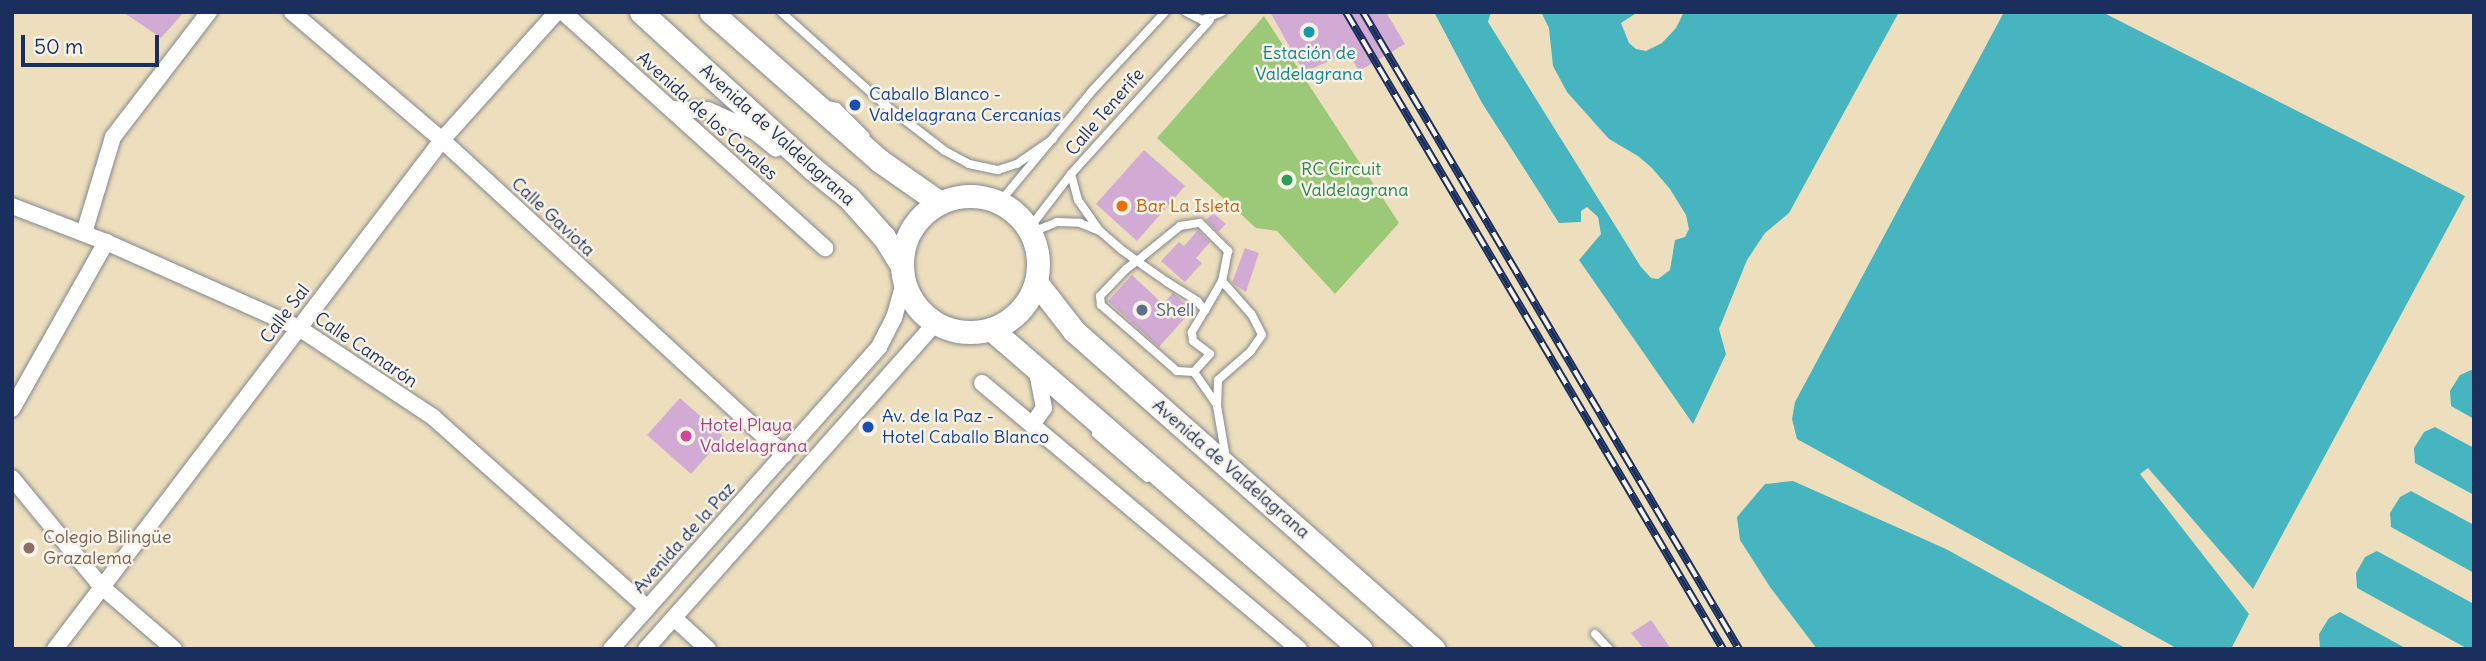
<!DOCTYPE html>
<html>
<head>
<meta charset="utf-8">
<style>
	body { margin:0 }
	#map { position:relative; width:2486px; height:661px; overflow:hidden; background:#eddfbd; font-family:Delius,sans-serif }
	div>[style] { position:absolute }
	.green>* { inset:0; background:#9bc978 }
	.water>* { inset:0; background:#46b5c0 }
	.building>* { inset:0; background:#d1abd4 }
	.roads { filter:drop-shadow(0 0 2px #84878e) drop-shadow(0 0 2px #84878e) }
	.lane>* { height:8px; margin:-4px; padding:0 4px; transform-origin:4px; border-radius:4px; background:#fff }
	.street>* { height:16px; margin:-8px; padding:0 8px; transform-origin:8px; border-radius:8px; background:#fff }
	.secondary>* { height:23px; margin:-11.5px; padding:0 11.5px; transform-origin:11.5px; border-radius:11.5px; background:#fff }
	.secondary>.ring { margin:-11.5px; padding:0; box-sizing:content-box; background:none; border:23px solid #fff; border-radius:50% }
	.rail>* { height:8px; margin-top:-4px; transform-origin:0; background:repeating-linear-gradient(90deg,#f7f3e8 0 16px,#1b2f5e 0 32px); box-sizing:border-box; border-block:2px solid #1b2f5e }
	.dots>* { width:19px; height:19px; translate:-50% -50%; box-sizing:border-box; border:4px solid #f7f3e8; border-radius:50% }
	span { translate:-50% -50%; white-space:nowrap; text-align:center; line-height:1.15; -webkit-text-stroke:5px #f7f3e8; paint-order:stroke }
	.culture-label { font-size:18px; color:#0d838f }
	.transit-label { font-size:18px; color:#164399 }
	.left { translate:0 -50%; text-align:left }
	.street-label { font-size:18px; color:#1b2f5e }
	.leisure-label { font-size:18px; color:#27864d }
	.food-label { font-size:18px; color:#c56008 }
	.service-label { font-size:18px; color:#4e5e75 }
	.hotel-label { font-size:18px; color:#b23c85 }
	.education-label { font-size:18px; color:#785e54 }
	.frame { position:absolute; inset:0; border:14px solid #1b2f5e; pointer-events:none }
	.scale { position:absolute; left:21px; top:35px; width:138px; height:32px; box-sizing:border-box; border:4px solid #1b2f5e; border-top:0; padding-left:9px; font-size:21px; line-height:24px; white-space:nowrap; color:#1b2f5e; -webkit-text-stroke:5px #f7f3e8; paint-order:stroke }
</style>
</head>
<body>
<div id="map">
	<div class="green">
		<i style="clip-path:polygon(1264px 16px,1399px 223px,1335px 294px,1277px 231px,1256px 228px,1157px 138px)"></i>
	</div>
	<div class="water">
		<i style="clip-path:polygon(1434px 12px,1491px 12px,1488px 22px,1641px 267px,1651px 278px,1658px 279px,1670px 270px,1675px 240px,1685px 237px,1689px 229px,1686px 215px,1670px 189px,1652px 168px,1638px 156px,1609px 139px,1567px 92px,1553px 66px,1549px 28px,1541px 12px,1638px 12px,1621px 23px,1629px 43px,1636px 49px,1646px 51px,1662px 43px,1676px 28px,1684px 12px,1899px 12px,1789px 213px,1765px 233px,1747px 260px,1719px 329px,1726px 354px,1693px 424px,1579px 260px,1601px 234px,1598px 217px,1587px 207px,1581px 211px,1581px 222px,1559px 223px,1482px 103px)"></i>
		<i style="clip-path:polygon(2004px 12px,2102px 12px,2465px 196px,2253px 589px,2148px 468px,2140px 474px,2249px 614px,2231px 649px,2178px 649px,1797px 439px,1792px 419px,1795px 402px)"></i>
		<i style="clip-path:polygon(2471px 370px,2474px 371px,2474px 419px,2451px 406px,2450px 391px,2460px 375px)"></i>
		<i style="clip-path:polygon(2435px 427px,2474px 448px,2474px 495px,2415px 463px,2414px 448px,2424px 432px)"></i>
		<i style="clip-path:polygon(1793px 481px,1946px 549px,2127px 649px,1817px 649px,1770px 587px,1740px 540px,1737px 517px,1765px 484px)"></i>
		<i style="clip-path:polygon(2411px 491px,2474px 525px,2474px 573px,2391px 527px,2390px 513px,2400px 497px)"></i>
		<i style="clip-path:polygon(2377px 551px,2474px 604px,2474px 649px,2468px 649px,2357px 588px,2356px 573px,2365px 557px)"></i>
		<i style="clip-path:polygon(2340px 612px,2407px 649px,2320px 649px,2319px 634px,2329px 618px)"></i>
	</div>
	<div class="building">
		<i style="clip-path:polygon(123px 12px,184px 12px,161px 38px)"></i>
		<i style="clip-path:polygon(1270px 12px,1386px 12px,1405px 44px,1359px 71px,1348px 53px,1304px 72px)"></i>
		<i style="clip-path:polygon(1144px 150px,1185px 186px,1137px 241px,1096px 204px)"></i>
		<i style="clip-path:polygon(1213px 213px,1226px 224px,1218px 232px,1206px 220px)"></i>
		<i style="clip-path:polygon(1198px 230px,1210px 242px,1196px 258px,1202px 263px,1185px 282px,1161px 261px,1179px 242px,1184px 246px)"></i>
		<i style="clip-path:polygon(1245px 248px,1259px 253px,1246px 292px,1232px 283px)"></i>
		<i style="clip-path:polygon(1132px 275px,1163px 304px,1173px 293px,1192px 310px,1159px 347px,1108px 301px)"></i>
		<i style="clip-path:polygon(680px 398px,724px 437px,691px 474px,647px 435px)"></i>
		<i style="clip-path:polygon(1651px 620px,1671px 649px,1644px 649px,1631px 633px)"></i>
	</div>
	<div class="roads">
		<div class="lane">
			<i style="left:781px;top:12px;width:138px;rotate:41.8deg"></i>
			<i style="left:884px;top:104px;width:77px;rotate:37.6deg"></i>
			<i style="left:945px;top:151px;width:27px;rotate:28deg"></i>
			<i style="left:969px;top:164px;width:30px;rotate:12deg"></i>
			<i style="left:998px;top:170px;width:20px;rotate:-18deg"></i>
			<i style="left:1017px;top:164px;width:44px;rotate:-34.8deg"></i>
			<i style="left:1186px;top:12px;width:18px;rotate:27deg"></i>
			<i style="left:1202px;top:20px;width:22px;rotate:-22deg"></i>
			<i style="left:827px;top:105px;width:10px;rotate:11deg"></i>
			<i style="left:837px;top:107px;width:40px;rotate:45deg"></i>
			<i style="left:1071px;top:174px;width:27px;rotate:75deg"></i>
			<i style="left:1078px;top:200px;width:38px;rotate:55deg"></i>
			<i style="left:1100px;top:231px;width:29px;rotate:41deg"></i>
			<i style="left:1122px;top:250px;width:19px;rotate:36deg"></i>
			<i style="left:1137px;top:261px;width:37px;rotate:35deg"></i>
			<i style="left:1167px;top:282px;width:36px;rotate:32deg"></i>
			<i style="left:1197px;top:301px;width:12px;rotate:48deg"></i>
			<i style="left:1205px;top:310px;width:26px;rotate:121deg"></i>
			<i style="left:1192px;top:332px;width:9px;rotate:84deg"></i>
			<i style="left:1193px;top:341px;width:21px;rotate:37deg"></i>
			<i style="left:1210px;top:354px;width:24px;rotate:132deg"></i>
			<i style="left:1194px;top:372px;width:17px;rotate:-177deg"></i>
			<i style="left:1177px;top:371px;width:101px;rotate:-139deg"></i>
			<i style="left:1101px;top:305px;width:9px;rotate:-96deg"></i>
			<i style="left:1100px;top:296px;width:37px;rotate:-46deg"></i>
			<i style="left:1126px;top:269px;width:14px;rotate:-36deg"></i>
			<i style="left:1137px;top:261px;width:55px;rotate:-39.1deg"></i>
			<i style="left:1180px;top:226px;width:20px;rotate:-9deg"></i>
			<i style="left:1200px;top:223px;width:40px;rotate:45deg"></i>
			<i style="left:1228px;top:251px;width:31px;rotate:101deg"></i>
			<i style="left:1222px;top:281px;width:34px;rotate:120deg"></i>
			<i style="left:999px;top:203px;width:144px;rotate:-50.3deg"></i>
			<i style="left:1091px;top:92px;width:109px;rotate:-47.2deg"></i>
			<i style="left:1028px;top:230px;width:71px;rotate:-52.5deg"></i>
			<i style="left:1071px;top:174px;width:207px;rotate:-47.9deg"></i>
			<i style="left:1030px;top:233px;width:29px;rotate:-22deg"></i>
			<i style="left:1057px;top:222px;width:23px;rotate:2deg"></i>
			<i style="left:1080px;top:223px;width:22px;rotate:22deg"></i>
			<i style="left:1222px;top:281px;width:45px;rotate:48.6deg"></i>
			<i style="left:1252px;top:315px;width:22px;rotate:63deg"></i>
			<i style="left:1262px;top:335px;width:19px;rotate:125deg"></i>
			<i style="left:1251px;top:351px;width:44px;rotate:138.7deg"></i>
			<i style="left:1218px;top:380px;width:26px;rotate:92deg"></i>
			<i style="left:1217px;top:406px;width:53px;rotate:80.2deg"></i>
			<i style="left:1194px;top:372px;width:39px;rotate:55deg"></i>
			<i style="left:1096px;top:434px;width:67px;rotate:40.8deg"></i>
			<i style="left:1595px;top:634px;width:21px;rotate:47deg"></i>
		</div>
		<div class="street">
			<i style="left:292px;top:12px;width:197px;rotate:40.5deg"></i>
			<i style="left:442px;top:140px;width:465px;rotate:42.6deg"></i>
			<i style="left:563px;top:12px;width:353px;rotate:42deg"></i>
			<i style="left:671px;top:109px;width:37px;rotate:2deg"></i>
			<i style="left:708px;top:110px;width:51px;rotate:24.5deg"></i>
			<i style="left:754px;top:131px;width:28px;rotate:39deg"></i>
			<i style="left:12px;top:206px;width:101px;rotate:21deg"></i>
			<i style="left:106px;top:242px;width:211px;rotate:24deg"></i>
			<i style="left:299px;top:328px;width:161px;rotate:33.6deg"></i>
			<i style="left:433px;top:417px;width:287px;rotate:41.7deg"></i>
			<i style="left:84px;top:233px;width:100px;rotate:-73.2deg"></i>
			<i style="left:113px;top:137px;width:158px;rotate:-52.5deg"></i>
			<i style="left:982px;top:383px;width:414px;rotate:40deg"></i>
			<i style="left:12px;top:409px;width:192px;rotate:-60.6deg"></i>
			<i style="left:1032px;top:425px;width:21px;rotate:-55deg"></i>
			<i style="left:1044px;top:408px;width:38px;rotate:-101deg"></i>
			<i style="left:12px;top:478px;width:141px;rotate:50.5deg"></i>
			<i style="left:102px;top:587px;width:95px;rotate:40.7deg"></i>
			<i style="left:674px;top:618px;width:46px;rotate:42.4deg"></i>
			<i style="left:55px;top:649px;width:639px;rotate:-52.75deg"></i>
			<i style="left:442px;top:140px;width:172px;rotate:-48.1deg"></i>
			<i style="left:611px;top:649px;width:404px;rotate:-48.4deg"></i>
			<i style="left:879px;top:347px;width:33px;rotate:-63deg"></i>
			<i style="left:894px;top:318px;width:35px;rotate:-74deg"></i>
			<i style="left:646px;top:649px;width:436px;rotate:-48.4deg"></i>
		</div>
		<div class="secondary">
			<i style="left:641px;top:12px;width:233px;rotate:42.4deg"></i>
			<i style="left:813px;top:169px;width:46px;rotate:38.9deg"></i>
			<i style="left:849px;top:198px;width:52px;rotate:48.1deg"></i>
			<i style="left:884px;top:237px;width:34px;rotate:58deg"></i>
			<i style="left:711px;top:12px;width:225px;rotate:41.4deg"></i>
			<i style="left:880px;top:161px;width:73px;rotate:35deg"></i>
			<i class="ring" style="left:902px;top:196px;width:113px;height:113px"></i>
			<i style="left:1036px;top:282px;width:62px;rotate:52.2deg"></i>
			<i style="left:1074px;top:331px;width:480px;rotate:41.5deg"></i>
			<i style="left:991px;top:329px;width:489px;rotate:40.9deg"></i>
		</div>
	</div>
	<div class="rail">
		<i style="left:1346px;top:12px;width:740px;rotate:59.38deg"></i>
		<i style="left:1363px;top:12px;width:740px;rotate:59.45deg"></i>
	</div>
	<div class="dots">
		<i style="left:1309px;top:32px;background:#0f9aa8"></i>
		<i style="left:855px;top:105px;background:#1a4fb4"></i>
		<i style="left:1287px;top:180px;background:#2e9e5b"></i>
		<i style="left:1122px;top:206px;background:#e8710a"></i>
		<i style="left:1142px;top:310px;background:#5c6f8a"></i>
		<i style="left:868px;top:427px;background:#1a4fb4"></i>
		<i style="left:686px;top:436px;background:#d1479c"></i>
		<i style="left:29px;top:548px;background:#8d6e63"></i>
	</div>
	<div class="culture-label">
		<span style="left:1309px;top:64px">Estación de<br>Valdelagrana</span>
	</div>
	<div class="transit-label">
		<span class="left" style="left:869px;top:105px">Caballo Blanco -<br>Valdelagrana Cercanías</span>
		<span class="left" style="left:882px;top:427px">Av. de la Paz -<br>Hotel Caballo Blanco</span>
	</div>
	<div class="street-label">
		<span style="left:1105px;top:112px;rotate:-49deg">Calle Tenerife</span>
		<span style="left:707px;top:116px;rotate:42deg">Avenida de los Corales</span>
		<span style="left:777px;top:135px;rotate:42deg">Avenida de Valdelagrana</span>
		<span style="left:553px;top:217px;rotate:43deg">Calle Gaviota</span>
		<span style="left:285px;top:314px;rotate:-53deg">Calle Sal</span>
		<span style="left:366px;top:350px;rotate:34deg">Calle Camarón</span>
		<span style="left:1231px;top:469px;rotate:41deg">Avenida de Valdelagrana</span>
		<span style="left:684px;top:538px;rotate:-48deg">Avenida de la Paz</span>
	</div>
	<div class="leisure-label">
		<span class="left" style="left:1301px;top:180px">RC Circuit<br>Valdelagrana</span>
	</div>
	<div class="food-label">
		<span class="left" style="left:1136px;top:206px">Bar La Isleta</span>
	</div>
	<div class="service-label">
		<span class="left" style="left:1156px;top:310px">Shell</span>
	</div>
	<div class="hotel-label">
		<span class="left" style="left:700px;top:436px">Hotel Playa<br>Valdelagrana</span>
	</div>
	<div class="education-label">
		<span class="left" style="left:43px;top:548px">Colegio Bilingüe<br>Grazalema</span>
	</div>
	<div class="frame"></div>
	<div class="scale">50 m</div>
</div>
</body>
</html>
